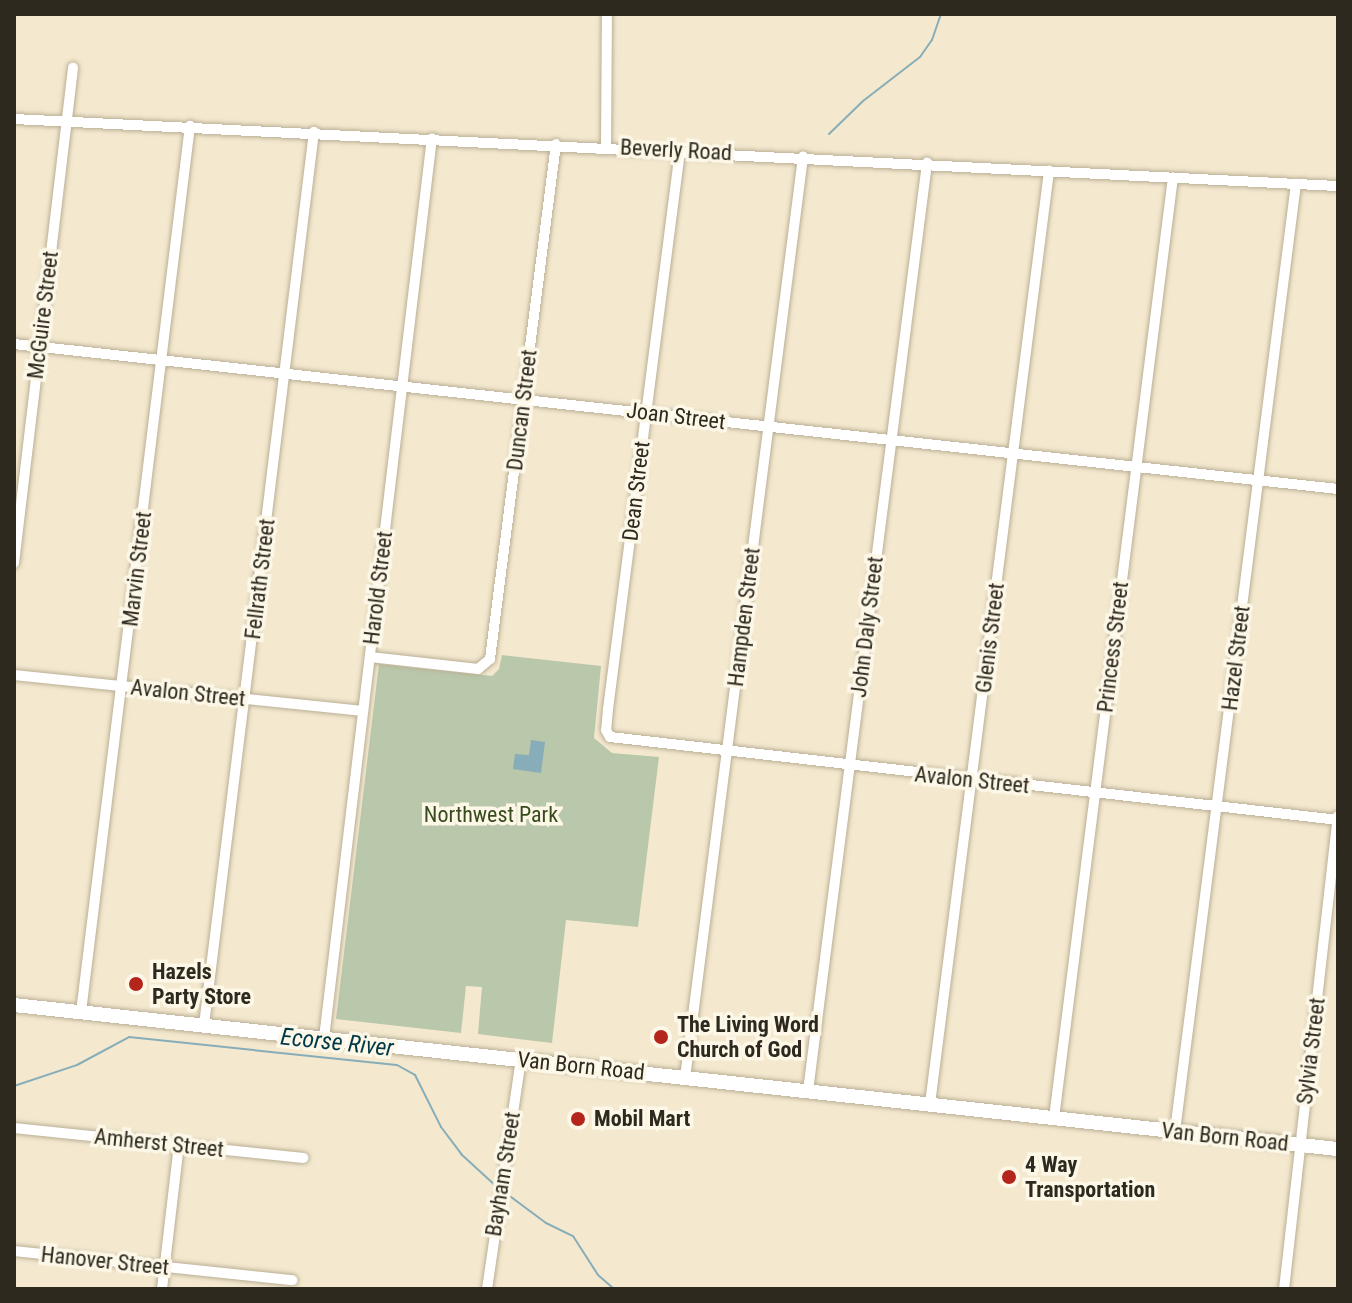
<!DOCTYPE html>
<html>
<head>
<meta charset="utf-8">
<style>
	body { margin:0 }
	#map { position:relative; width:1352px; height:1303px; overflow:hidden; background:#f4e9cf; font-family:"Roboto Condensed",sans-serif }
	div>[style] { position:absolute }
	.green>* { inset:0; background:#b9c7aa }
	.water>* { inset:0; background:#87adb8 }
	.stream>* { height:2px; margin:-1px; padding:0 1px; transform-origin:1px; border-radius:1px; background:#87adb8 }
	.roads { filter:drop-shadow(0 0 2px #baaf96) drop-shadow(0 0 2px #baaf96) }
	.minor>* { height:10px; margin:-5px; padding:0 5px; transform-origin:5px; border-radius:5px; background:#fff }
	.secondary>* { height:14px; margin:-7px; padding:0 7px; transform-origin:7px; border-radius:7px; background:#fff }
	.dots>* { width:22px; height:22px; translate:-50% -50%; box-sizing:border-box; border:4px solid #fdf7e7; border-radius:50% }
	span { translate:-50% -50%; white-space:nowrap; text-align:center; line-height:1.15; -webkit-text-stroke:7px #fdf7e7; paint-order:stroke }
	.street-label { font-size:22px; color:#2d291f }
	.park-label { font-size:22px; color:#384b1e }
	.poi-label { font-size:22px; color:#2d291f; font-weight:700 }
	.left { translate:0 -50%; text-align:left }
	.water-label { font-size:24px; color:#003947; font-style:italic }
	.frame { position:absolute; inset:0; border:16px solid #2d291f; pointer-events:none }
</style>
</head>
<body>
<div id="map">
	<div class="green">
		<i style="clip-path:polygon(502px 655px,601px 666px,594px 738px,612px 753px,659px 757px,638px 927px,566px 920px,552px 1043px,478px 1034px,482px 987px,466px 986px,461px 1033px,336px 1019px,379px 664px,492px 676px,499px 669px)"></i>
	</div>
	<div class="water">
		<i style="clip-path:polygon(531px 740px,545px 742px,541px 773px,513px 769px,515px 754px,529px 755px)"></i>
	</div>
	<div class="stream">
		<i style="left:829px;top:134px;width:47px;rotate:-44.1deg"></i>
		<i style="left:863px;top:101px;width:72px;rotate:-37.7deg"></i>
		<i style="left:920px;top:57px;width:21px;rotate:-55deg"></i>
		<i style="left:932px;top:40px;width:28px;rotate:-71deg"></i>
		<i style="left:14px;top:1086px;width:66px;rotate:-18.4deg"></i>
		<i style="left:77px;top:1065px;width:59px;rotate:-28.3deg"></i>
		<i style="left:129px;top:1037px;width:269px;rotate:6deg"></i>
		<i style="left:397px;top:1065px;width:21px;rotate:29deg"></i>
		<i style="left:415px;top:1075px;width:58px;rotate:63.4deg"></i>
		<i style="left:441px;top:1127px;width:34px;rotate:53deg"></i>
		<i style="left:461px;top:1154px;width:50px;rotate:42.6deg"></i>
		<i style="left:507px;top:1194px;width:49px;rotate:36.6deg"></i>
		<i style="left:546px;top:1223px;width:30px;rotate:26deg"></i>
		<i style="left:573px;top:1236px;width:46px;rotate:57.3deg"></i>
		<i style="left:598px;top:1275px;width:21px;rotate:41deg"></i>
	</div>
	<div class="roads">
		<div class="minor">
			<i style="left:14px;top:119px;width:1326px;rotate:2.9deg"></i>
			<i style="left:606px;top:147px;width:133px;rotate:-89.6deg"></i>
			<i style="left:680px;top:151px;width:563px;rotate:97.35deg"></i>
			<i style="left:608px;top:709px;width:21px;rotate:95deg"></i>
			<i style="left:606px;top:730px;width:8px;rotate:60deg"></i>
			<i style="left:610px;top:737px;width:733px;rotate:6.5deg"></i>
			<i style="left:14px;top:344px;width:1332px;rotate:6.25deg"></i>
			<i style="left:14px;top:563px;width:499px;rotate:-83.2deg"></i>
			<i style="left:370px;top:657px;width:109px;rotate:6.3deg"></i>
			<i style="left:478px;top:669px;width:16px;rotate:-40deg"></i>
			<i style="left:490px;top:659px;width:519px;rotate:-82.7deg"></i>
			<i style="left:14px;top:675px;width:351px;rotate:5.9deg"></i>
			<i style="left:81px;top:1012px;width:893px;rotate:-82.99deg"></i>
			<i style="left:204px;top:1025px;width:900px;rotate:-82.98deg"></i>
			<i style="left:324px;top:1038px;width:906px;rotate:-83.16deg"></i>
			<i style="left:685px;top:1078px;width:929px;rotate:-82.7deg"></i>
			<i style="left:808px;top:1091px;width:936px;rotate:-82.69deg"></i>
			<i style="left:930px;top:1104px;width:941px;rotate:-82.73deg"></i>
			<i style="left:1054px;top:1118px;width:948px;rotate:-82.79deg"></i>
			<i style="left:14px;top:1128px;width:291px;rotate:5.9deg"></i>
			<i style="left:1175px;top:1131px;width:955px;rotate:-82.72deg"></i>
			<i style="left:14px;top:1251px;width:280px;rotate:6deg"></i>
			<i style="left:162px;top:1289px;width:145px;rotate:-83.3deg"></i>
			<i style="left:487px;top:1289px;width:232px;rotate:-81.6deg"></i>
			<i style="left:1284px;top:1289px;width:476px;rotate:-83.5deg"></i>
		</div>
		<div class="secondary">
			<i style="left:14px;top:1005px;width:1332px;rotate:6.21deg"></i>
		</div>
	</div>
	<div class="dots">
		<i style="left:136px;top:984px;background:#b4251c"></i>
		<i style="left:661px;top:1037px;background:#b4251c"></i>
		<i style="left:578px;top:1119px;background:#b4251c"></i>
		<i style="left:1009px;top:1177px;background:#b4251c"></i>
	</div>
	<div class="street-label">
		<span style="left:676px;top:150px;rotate:3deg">Beverly Road</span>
		<span style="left:43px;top:315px;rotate:-83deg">McGuire Street</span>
		<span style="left:522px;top:410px;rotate:-83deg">Duncan Street</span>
		<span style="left:676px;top:416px;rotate:7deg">Joan Street</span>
		<span style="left:636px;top:491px;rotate:-83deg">Dean Street</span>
		<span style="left:137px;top:569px;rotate:-83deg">Marvin Street</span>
		<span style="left:260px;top:579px;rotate:-83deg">Fellrath Street</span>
		<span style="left:378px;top:588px;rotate:-83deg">Harold Street</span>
		<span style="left:744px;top:617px;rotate:-83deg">Hampden Street</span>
		<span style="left:867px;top:627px;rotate:-83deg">John Daly Street</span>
		<span style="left:990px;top:638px;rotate:-83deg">Glenis Street</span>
		<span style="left:1113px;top:647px;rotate:-83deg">Princess Street</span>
		<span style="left:1236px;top:658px;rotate:-83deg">Hazel Street</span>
		<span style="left:188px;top:693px;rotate:6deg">Avalon Street</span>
		<span style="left:972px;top:780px;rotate:6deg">Avalon Street</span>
		<span style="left:1311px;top:1051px;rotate:-83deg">Sylvia Street</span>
		<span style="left:581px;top:1066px;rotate:6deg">Van Born Road</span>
		<span style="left:1225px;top:1137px;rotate:6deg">Van Born Road</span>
		<span style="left:159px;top:1143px;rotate:6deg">Amherst Street</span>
		<span style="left:503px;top:1174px;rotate:-81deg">Bayham Street</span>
		<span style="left:105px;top:1261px;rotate:6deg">Hanover Street</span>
	</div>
	<div class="park-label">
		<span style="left:491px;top:815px">Northwest Park</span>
	</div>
	<div class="poi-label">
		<span class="left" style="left:152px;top:984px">Hazels<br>Party Store</span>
		<span class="left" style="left:677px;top:1037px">The Living Word<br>Church of God</span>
		<span class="left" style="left:594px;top:1119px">Mobil Mart</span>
		<span class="left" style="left:1025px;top:1177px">4 Way<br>Transportation</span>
	</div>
	<div class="water-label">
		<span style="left:337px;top:1043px;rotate:6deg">Ecorse River</span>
	</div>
	<div class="frame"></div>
</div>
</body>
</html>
